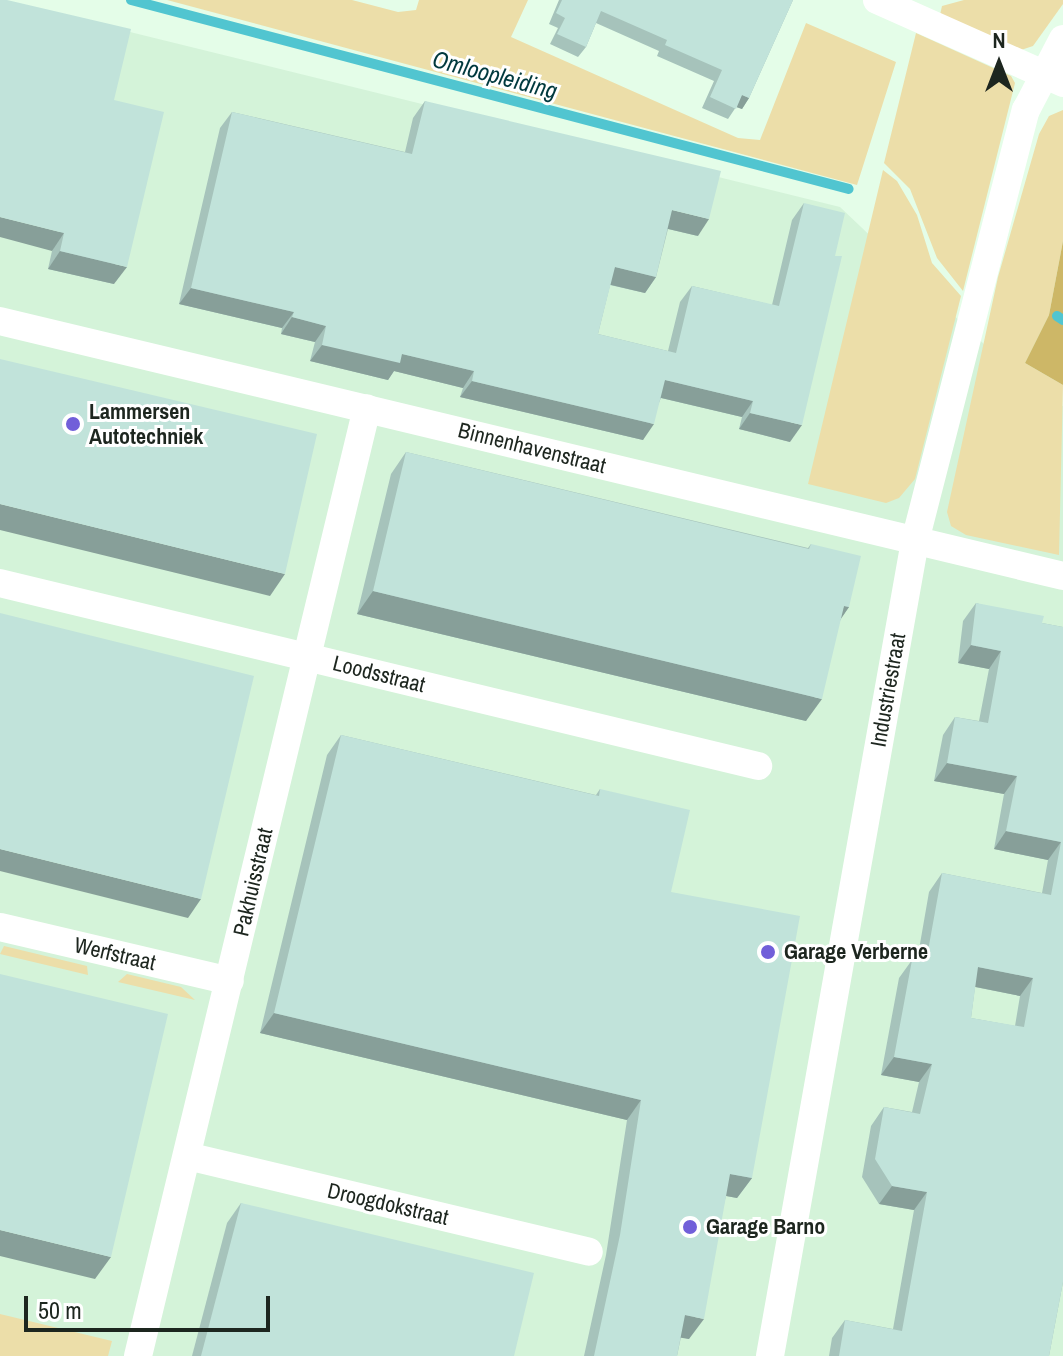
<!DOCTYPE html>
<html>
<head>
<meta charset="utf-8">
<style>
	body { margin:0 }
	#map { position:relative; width:1063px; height:1356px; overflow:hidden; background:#e4fde8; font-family:"Archivo Narrow",sans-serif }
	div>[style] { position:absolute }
	.built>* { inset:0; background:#d4f3d9 }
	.green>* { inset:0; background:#ecdea9 }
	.forest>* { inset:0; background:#cdb767 }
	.stream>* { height:10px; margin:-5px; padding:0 5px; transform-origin:5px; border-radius:5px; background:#51c5d0 }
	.street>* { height:28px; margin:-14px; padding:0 14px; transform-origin:14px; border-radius:14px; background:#fff }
	.wall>* { inset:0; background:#a6c3bb }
	.shaded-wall>* { inset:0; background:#879f99 }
	.building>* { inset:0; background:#c1e3da }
	.dots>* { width:22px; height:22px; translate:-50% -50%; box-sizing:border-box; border:4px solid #fff; border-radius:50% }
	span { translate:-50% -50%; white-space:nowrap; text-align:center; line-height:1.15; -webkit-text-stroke:6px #fff; paint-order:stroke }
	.poi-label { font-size:22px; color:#1d261f; font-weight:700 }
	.left { translate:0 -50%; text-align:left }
	.street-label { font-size:22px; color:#1d261f }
	.water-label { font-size:24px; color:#00393e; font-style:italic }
	.north { position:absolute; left:959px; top:24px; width:80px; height:80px; -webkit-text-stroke:6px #fff; paint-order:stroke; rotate:0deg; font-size:22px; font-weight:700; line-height:32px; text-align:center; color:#1d261f }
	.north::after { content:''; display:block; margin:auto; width:28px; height:36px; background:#1d261f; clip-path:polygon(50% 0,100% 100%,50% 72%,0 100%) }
	.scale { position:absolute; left:24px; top:1296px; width:246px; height:36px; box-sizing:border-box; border:4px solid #1d261f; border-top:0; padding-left:10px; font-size:24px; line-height:28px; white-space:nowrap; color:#1d261f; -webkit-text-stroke:6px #fff; paint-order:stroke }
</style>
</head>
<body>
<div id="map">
	<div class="built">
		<i style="clip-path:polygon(0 0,840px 207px,1047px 404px,1063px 406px,1063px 1356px,0 1356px)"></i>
	</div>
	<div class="green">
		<i style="clip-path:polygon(167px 0,352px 0,398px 12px,416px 10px,419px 0,528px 0,511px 37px,738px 138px,760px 140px,806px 23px,896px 62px,857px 185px)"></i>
		<i style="clip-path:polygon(964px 0,1063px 0,1063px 4px,1033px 46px,1021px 50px,940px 15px,942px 6px)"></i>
		<i style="clip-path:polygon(916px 33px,1011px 76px,1015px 83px,963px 291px,937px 258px,910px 189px,884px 163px)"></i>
		<i style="clip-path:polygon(1063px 110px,1063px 241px,1049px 315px,1025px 363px,1063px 385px,1059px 555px,966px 535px,951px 526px,947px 512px,998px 277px,1039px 134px,1049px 116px)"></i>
		<i style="clip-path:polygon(883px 170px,897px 181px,917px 215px,932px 263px,961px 296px,915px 479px,899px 498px,886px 503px,808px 484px)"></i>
		<i style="clip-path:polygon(4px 946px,87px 966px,88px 975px,0 954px)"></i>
		<i style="clip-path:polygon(127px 974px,181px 987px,195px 1000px,118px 982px)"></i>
		<i style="clip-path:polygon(0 1314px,112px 1341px,108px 1356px,0 1356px)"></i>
	</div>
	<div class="forest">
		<i style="clip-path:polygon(1063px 241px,1063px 385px,1025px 363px,1049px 315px)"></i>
	</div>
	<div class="stream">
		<i style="left:131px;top:0;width:742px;rotate:14.75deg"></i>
		<i style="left:1057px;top:316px;width:7px;rotate:34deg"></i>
	</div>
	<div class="street">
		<i style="left:877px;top:0;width:204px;rotate:24deg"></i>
		<i style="left:0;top:321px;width:1093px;rotate:13.49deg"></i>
		<i style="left:0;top:583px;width:780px;rotate:13.57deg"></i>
		<i style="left:0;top:927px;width:236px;rotate:13.2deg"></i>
		<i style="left:187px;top:1156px;width:413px;rotate:13.4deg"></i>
		<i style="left:138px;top:1356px;width:975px;rotate:-76.42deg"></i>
		<i style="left:770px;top:1356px;width:828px;rotate:-79.91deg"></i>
		<i style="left:915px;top:541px;width:445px;rotate:-75.6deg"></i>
		<i style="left:1026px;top:110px;width:80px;rotate:-62.5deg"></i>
	</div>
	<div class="wall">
		<i style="clip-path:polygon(559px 0,793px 0,749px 98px,742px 109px,736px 107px,728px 119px,702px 108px,714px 81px,657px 56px,659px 51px,596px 23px,586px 47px,578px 57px,550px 44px,558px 28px,549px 24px)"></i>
		<i style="clip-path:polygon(114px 100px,114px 284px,48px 269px,52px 251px)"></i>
		<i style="clip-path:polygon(425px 101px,698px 236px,668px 229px,656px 277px,645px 293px,610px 285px,598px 334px,668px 351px,680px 302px,692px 286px,772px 305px,792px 220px,804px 203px,790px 442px,739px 429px,742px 417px,661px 398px,643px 440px,460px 397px,463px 388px,394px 371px,388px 380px,310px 361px,315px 342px,281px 334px,282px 328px,179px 304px,220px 128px,232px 112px,405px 152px,413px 118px)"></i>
		<i style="clip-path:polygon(406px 452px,808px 548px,811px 544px,849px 607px,841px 618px,806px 721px,357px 614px,391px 474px)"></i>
		<i style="clip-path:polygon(evenodd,976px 603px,1042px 623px,1063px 627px,1063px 1282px,1049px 1356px,829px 1356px,832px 1338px,845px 1320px,893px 1329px,914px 1210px,879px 1204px,862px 1177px,871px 1126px,884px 1107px,912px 1112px,919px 1082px,881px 1075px,899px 978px,912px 960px,917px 961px,929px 892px,942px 873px,1042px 893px,1048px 860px,994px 849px,1004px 794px,934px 781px,943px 735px,955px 717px,979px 721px,989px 669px,958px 663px,963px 621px,976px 603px,975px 987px,1020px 996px,1015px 1026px,971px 1018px,975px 987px)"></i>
		<i style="clip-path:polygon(341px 735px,596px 795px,600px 789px,671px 892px,752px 1178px,737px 1198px,726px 1196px,689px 1339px,681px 1337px,677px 1356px,584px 1356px,606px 1255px,627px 1120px,260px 1033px,327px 755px)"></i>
		<i style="clip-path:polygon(241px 1203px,514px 1356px,192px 1356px,227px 1223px)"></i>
	</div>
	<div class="shaded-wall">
		<i style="clip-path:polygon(742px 95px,749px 98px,742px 109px,734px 106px)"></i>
		<i style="clip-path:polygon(672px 210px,709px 219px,698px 236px,660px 227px)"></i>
		<i style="clip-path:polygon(0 217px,64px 233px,52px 251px,0 237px)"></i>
		<i style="clip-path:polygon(60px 251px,127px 267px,114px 284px,48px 269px)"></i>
		<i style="clip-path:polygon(615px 267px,656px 277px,645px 293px,603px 283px)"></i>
		<i style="clip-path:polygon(191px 288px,294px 312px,282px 328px,179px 304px)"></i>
		<i style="clip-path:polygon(292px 317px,326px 326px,315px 342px,281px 334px)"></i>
		<i style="clip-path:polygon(322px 345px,402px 354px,474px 371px,463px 388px,394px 371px,388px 380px,310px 361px)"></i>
		<i style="clip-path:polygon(665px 380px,753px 401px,742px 417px,653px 396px)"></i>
		<i style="clip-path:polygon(472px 381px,654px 424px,643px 440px,460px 397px)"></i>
		<i style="clip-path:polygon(750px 413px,802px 425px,790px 442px,739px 429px)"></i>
		<i style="clip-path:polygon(0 504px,285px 574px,270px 596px,0 530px)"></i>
		<i style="clip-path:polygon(373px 591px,822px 699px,806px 721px,357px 614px)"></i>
		<i style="clip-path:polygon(844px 606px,849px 607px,834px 629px)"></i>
		<i style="clip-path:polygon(971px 645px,1001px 651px,989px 669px,958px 663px)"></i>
		<i style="clip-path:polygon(947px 763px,1017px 776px,1004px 794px,934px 781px)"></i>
		<i style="clip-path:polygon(1006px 831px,1061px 842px,1048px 860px,994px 849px)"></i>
		<i style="clip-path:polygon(0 849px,201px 899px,188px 918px,0 871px)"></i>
		<i style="clip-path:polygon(978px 967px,1033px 978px,1020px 996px,966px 985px)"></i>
		<i style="clip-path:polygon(274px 1013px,641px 1100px,627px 1120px,260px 1033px)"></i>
		<i style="clip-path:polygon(894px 1057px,932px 1064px,919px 1082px,881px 1075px)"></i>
		<i style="clip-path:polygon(730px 1174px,752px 1178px,737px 1198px,716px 1194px)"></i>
		<i style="clip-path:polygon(892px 1186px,927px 1192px,914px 1210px,879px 1204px)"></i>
		<i style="clip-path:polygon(0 1230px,111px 1257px,95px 1279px,0 1256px)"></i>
		<i style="clip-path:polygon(685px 1315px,704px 1319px,689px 1339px,670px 1336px)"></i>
	</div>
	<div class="building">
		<i style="clip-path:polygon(0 0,7px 0,131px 29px,114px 100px,164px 112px,127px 267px,60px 251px,64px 233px,0 217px)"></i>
		<i style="clip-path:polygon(562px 0,793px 0,749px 98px,742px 95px,736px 109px,710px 97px,722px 70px,665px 45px,667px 40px,601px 11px,586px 47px,557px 34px,565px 18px,556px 13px)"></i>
		<i style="clip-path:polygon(425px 101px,721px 171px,709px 219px,672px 210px,656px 277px,615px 267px,598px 334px,676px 353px,692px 286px,779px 306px,804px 203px,845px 213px,835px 256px,842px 256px,802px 425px,750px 413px,753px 401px,665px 380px,654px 424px,472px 381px,474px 371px,402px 354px,400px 363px,322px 345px,326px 326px,292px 317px,294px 312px,191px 288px,232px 112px,412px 154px)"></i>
		<i style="clip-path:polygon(0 359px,317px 434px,285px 574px,0 504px)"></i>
		<i style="clip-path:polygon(406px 452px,809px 549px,811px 544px,861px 556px,849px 607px,844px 606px,822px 699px,373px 591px)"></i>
		<i style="clip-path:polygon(evenodd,976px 603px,1044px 616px,1042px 623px,1063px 627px,1063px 1282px,1049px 1356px,839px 1356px,845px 1320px,902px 1331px,927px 1192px,892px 1186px,875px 1159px,884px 1107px,920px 1114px,932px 1064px,894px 1057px,912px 960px,926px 962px,942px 873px,1051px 895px,1061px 842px,1006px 831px,1017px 776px,947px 763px,955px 717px,988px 723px,1001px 651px,971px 645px,976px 603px,978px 967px,1033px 978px,1024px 1027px,971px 1018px,978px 967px)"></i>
		<i style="clip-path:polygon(0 613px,254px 676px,201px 899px,0 849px)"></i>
		<i style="clip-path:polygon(341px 735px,599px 796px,600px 789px,690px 810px,671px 892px,800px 916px,752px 1178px,730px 1174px,704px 1319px,685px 1315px,677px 1356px,594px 1356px,620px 1235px,641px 1100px,274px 1013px)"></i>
		<i style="clip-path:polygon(0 974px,168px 1014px,111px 1257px,0 1230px)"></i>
		<i style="clip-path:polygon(241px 1203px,534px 1273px,514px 1356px,201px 1356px)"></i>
	</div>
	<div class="dots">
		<i style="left:73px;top:424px;background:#715fd9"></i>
		<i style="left:768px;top:952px;background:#715fd9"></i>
		<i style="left:690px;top:1227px;background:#715fd9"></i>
	</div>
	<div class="poi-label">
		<span class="left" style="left:89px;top:424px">Lammersen<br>Autotechniek</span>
		<span class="left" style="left:784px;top:952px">Garage Verberne</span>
		<span class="left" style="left:706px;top:1227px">Garage Barno</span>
	</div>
	<div class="street-label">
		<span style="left:532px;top:448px;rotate:14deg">Binnenhavenstraat</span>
		<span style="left:379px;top:674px;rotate:14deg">Loodsstraat</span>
		<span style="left:888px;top:690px;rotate:-80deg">Industriestraat</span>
		<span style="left:253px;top:882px;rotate:-77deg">Pakhuisstraat</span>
		<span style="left:115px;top:954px;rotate:13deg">Werfstraat</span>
		<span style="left:388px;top:1204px;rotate:13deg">Droogdokstraat</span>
	</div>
	<div class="water-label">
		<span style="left:495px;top:75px;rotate:15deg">Omloopleiding</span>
	</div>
	<div class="north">N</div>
	<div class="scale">50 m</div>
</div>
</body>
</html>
